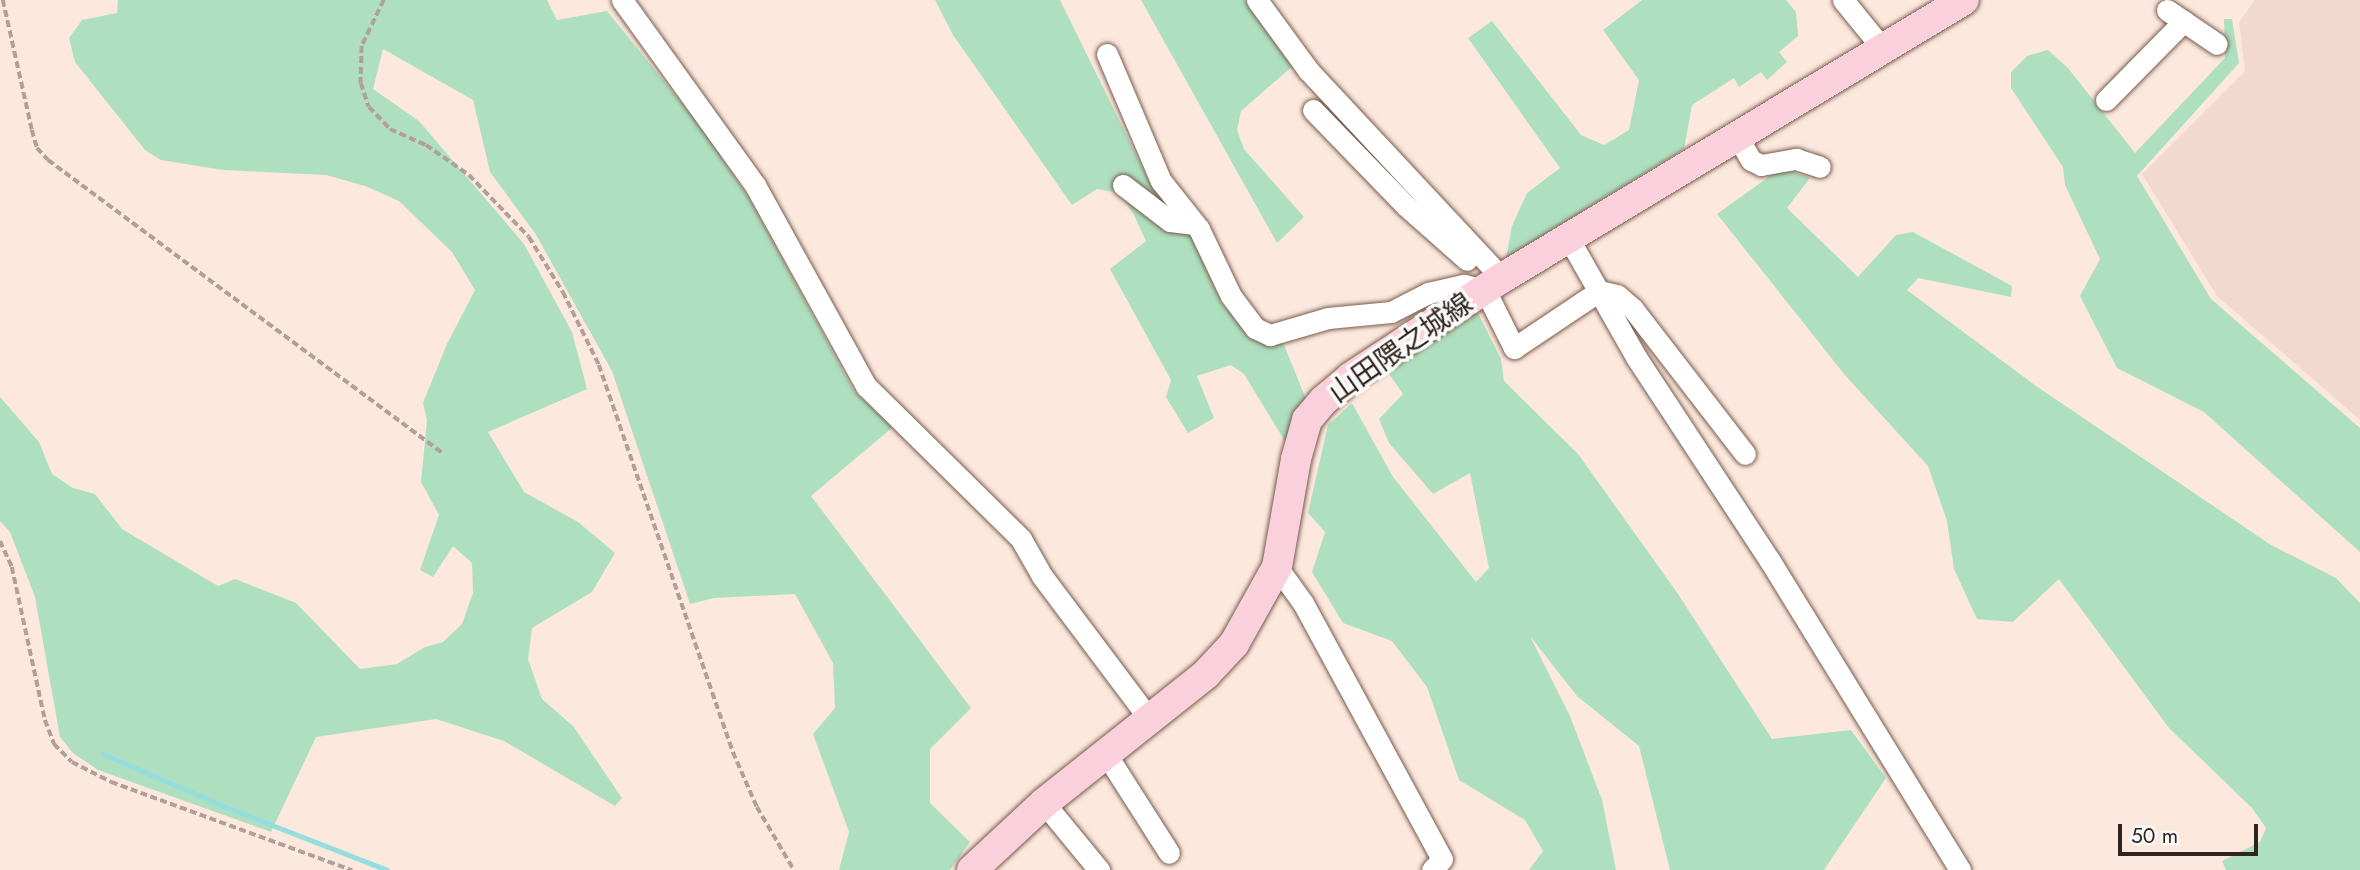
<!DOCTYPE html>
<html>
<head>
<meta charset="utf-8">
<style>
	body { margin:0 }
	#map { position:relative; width:2360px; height:870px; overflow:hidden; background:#fce8dd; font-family:Jost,"Noto Sans JP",sans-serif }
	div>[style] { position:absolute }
	.education>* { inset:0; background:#f1d9d0 }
	.green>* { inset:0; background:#aee0bf }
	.stream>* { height:5px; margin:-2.5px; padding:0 2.5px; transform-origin:2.5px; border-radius:2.5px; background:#96dddf }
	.path>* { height:3.5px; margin-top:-1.75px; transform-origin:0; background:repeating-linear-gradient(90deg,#b1a097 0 7px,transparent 0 10.5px) }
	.roads { filter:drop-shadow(0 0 2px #785c4c) drop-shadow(0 0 2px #785c4c) }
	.minor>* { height:21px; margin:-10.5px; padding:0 10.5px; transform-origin:10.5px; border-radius:10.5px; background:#fff }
	.secondary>* { height:30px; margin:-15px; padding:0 15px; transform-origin:15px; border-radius:15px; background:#fad0dc }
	span { translate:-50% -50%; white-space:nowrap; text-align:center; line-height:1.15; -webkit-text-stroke:7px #fafafa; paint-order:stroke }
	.street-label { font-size:28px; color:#30241e }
	.scale { position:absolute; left:2118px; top:824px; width:140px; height:32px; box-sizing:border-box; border:4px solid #30241e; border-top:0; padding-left:9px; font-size:21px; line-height:24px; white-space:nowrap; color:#30241e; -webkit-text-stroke:5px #fafafa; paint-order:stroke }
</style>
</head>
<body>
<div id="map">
	<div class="education">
		<i style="clip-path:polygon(2255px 0,2360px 0,2360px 420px,2217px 296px,2142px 174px,2245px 71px,2239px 22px)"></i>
	</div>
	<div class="green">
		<i style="clip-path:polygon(118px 0,547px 0,557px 20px,607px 11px,698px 123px,749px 198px,854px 391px,893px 427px,811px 496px,971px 708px,930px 749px,930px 803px,970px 842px,950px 870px,839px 870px,849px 832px,813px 734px,835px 708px,833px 663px,795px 594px,714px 598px,690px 604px,612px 371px,535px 233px,490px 172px,473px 100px,383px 49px,373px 89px,419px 121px,524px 244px,572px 332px,587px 389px,488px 432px,524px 492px,578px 522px,615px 553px,592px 592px,532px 628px,528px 659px,542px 699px,573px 726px,622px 798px,615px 806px,504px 741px,436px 719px,316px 737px,271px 832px,98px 770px,73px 753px,60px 737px,35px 597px,10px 532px,0 521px,0 397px,39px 442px,52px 474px,73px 488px,95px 494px,122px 529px,218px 586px,235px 579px,296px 603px,360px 669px,397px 664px,425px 647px,443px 642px,462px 624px,473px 593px,472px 563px,453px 546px,433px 577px,420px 570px,439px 515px,421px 482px,427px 420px,423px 403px,447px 344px,475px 290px,452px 252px,399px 201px,365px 186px,326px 175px,223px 170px,161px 160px,145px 150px,75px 62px,69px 38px,82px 20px,117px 13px)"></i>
		<i style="clip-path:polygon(935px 0,1060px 0,1151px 185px,1192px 235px,1222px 304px,1252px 336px,1282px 340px,1306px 399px,1286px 443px,1244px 374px,1231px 365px,1197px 376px,1214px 418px,1188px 433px,1166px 397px,1171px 380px,1110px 269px,1146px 241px,1134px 215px,1119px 193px,1097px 189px,1072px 205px,953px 35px)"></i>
		<i style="clip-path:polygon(1141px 0,1245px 0,1294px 65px,1241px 111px,1237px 130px,1244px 149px,1304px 217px,1277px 243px)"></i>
		<i style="clip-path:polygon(1642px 0,1786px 0,1796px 12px,1798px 36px,1779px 52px,1787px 62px,1767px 80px,1761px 72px,1739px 87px,1734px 78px,1692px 105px,1684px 149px,1506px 258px,1512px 226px,1527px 193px,1560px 168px,1468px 38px,1492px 21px,1581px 135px,1604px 145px,1629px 130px,1639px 80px,1603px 30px)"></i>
		<i style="clip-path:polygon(2224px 19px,2232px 19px,2239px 63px,2137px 176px,2211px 299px,2360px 428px,2360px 552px,2204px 412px,2117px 368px,2080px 296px,2100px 259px,2065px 185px,2063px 167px,2011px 88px,2011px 72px,2027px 56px,2048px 50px,2068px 68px,2135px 153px,2225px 58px)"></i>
		<i style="clip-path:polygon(1781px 168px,1810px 178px,1787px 208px,1858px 277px,1896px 235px,1913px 232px,2012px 286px,2011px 297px,1918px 278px,1907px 290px,2036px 386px,2271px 545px,2336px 578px,2360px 603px,2360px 870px,2226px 870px,2222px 861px,2260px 842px,2266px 828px,2252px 808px,2169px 728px,2059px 579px,2013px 622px,1977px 619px,1954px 569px,1947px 521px,1928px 466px,1844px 374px,1717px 214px)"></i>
		<i style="clip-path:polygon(1477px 311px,1501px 359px,1504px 381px,1578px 454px,1676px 591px,1772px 739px,1851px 730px,1886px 778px,1824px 870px,1670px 870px,1639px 746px,1577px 696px,1530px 636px,1570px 716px,1602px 800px,1616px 870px,1529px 870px,1543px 851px,1525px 820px,1459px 780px,1427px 687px,1392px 641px,1343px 623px,1312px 572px,1325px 532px,1308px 513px,1328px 425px,1352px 403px,1393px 477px,1476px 582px,1489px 568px,1470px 473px,1433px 494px,1389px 443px,1379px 419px,1403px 394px,1388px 372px)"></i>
	</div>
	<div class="stream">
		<i style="left:103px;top:754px;width:131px;rotate:23.4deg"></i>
		<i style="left:223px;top:806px;width:176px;rotate:21.3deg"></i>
	</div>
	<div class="path">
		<i style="left:3px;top:0;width:133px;rotate:77.4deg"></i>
		<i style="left:32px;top:130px;width:19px;rotate:74deg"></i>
		<i style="left:37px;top:148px;width:16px;rotate:47deg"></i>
		<i style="left:48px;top:160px;width:491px;rotate:36.6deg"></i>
		<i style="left:384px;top:0;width:51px;rotate:115.6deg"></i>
		<i style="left:362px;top:46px;width:37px;rotate:92deg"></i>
		<i style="left:361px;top:83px;width:25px;rotate:72deg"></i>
		<i style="left:369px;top:107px;width:30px;rotate:46deg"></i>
		<i style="left:390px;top:129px;width:39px;rotate:24deg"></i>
		<i style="left:426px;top:145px;width:52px;rotate:34.9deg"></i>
		<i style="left:469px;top:175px;width:86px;rotate:45.9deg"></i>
		<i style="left:529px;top:237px;width:65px;rotate:58.3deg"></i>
		<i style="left:563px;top:292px;width:81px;rotate:63.7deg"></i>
		<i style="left:599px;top:365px;width:410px;rotate:70.9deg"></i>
		<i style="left:733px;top:752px;width:60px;rotate:66.4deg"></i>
		<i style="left:757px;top:807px;width:73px;rotate:59.6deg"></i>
		<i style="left:0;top:541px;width:29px;rotate:65deg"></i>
		<i style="left:12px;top:567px;width:157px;rotate:77.8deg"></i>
		<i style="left:45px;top:720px;width:26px;rotate:69deg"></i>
		<i style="left:54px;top:744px;width:25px;rotate:45deg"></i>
		<i style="left:72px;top:762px;width:44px;rotate:27.1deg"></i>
		<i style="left:111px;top:782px;width:257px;rotate:20.1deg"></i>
	</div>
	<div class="roads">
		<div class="minor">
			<i style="left:622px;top:0;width:228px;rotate:54.3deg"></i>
			<i style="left:755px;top:185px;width:230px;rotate:61.1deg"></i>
			<i style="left:866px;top:386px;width:218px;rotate:44.6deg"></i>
			<i style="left:1021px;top:539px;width:43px;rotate:60.4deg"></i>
			<i style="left:1042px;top:576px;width:181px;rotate:53.1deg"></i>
			<i style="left:1257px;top:0;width:87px;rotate:53.9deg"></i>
			<i style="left:1308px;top:70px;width:284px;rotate:47deg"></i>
			<i style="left:1843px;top:0;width:63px;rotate:50.8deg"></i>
			<i style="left:2167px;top:10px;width:60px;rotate:34.2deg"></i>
			<i style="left:1107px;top:54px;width:138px;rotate:67deg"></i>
			<i style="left:1161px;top:181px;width:61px;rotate:51.6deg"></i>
			<i style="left:1199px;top:229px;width:74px;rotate:64.5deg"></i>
			<i style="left:1231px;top:296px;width:40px;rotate:53deg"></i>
			<i style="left:1255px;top:328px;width:17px;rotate:25deg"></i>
			<i style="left:1270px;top:335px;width:60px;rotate:-16.3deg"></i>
			<i style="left:1328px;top:318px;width:63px;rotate:-5.4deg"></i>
			<i style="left:1391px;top:312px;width:42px;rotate:-27.2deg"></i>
			<i style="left:1428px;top:293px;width:37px;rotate:-13deg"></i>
			<i style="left:1464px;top:285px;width:22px;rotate:13deg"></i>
			<i style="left:1485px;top:290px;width:65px;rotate:63.4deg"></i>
			<i style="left:1514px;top:348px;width:102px;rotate:-33.8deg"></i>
			<i style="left:1599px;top:291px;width:18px;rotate:13deg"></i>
			<i style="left:1617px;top:295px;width:21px;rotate:41deg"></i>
			<i style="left:1633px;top:309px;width:183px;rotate:52.3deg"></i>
			<i style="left:2106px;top:100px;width:111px;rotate:-45.4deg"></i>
			<i style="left:1313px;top:110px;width:134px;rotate:45.9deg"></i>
			<i style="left:1406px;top:206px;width:81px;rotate:41.5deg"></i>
			<i style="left:1737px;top:136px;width:28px;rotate:60deg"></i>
			<i style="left:1751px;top:160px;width:11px;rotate:27deg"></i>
			<i style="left:1761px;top:165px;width:36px;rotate:-10deg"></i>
			<i style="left:1796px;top:159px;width:25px;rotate:18deg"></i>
			<i style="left:1123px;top:185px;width:59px;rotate:37.5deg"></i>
			<i style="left:1170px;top:221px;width:25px;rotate:7deg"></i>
			<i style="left:1569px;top:239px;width:136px;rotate:60.4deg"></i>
			<i style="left:1636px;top:357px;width:244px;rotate:56.7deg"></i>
			<i style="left:1770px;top:561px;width:363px;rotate:58.4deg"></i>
			<i style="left:1277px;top:567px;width:44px;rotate:54.2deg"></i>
			<i style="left:1303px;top:603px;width:291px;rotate:61.5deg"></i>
			<i style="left:1442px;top:859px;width:15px;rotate:132deg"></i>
			<i style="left:1106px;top:754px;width:117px;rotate:57.5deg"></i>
			<i style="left:1044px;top:803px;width:87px;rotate:50.6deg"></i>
		</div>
		<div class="secondary">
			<i style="left:972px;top:870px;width:98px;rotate:-42.9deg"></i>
			<i style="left:1044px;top:803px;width:207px;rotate:-38.5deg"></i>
			<i style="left:1206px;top:674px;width:41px;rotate:-47deg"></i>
			<i style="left:1234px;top:644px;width:88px;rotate:-60.8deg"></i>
			<i style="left:1277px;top:567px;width:110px;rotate:-80deg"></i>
			<i style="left:1296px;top:459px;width:41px;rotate:-74.2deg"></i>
			<i style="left:1307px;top:420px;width:26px;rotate:-50deg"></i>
			<i style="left:1324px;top:400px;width:35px;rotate:-40deg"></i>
			<i style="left:1351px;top:377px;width:181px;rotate:-33.3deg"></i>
			<i style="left:1502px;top:278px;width:539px;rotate:-31.04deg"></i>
		</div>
	</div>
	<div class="street-label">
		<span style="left:1401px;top:348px;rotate:-35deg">山田隈之城線</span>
	</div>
	<div class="scale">50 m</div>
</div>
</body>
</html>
